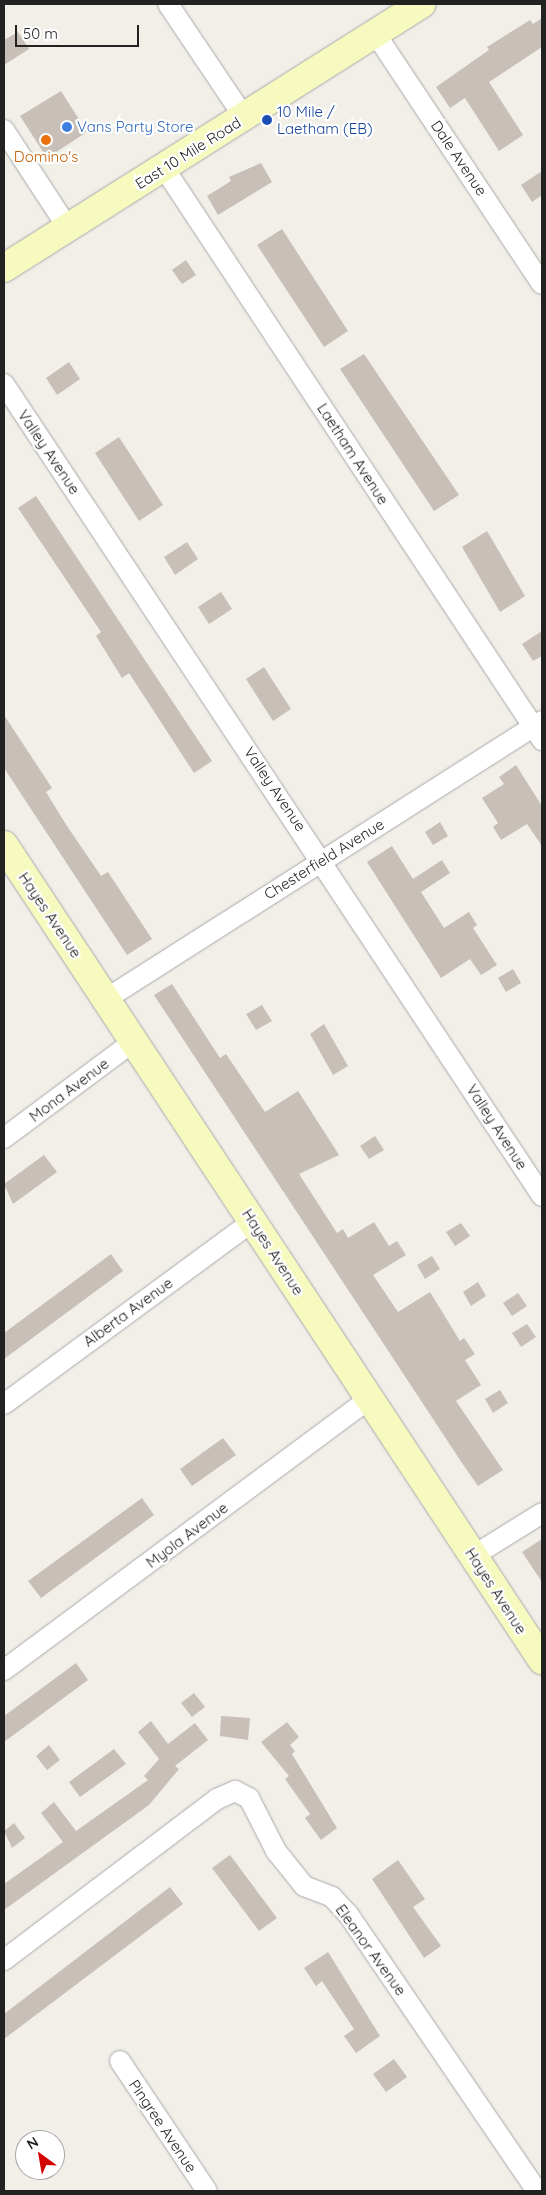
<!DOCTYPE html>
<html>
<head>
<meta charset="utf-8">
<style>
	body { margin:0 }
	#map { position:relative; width:546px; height:2195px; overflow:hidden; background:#f2efe9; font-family:Quicksand,sans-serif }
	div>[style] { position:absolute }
	.building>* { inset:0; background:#c7bfb8 }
	.roads { filter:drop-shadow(0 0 1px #a9a9a9) drop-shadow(0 0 1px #a9a9a9) }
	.street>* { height:20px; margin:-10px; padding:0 10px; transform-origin:10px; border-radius:10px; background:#fff }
	.secondary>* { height:28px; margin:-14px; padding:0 14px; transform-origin:14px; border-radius:14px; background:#f7fabf }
	.dots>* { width:14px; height:14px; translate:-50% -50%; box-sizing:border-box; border:2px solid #fff; border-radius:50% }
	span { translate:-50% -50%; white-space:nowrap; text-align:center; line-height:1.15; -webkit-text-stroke:4.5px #fff; paint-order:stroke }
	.transit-label { font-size:15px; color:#164399 }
	.left { translate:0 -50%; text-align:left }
	.shop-label { font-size:15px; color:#366cbe }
	.street-label { font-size:15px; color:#222 }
	.food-label { font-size:15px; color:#c56008 }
	.frame { position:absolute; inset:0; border:5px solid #222; pointer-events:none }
	.north { position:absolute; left:15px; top:2130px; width:50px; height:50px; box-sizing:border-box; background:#fff; border:1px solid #a7a7a7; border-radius:50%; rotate:328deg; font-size:14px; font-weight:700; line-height:20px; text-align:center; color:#222 }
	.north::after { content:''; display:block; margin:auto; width:18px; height:22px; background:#d40000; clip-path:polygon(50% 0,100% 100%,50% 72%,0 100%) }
	.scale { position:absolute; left:15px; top:25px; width:124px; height:22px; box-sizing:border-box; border:2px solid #222; border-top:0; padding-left:6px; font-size:15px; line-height:18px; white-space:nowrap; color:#222; -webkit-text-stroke:4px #fff; paint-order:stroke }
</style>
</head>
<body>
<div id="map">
	<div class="building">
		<i style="clip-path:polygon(542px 18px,542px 47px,489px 82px,523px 135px,499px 151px,465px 98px,450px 108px,436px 87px,489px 50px,487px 47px,530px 20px,533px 24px)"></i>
		<i style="clip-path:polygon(18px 32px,29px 49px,4px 65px,4px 40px)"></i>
		<i style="clip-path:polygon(61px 91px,87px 132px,47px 158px,20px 116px)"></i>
		<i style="clip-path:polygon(261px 163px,272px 182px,218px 215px,207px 196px,231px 181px,229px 177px)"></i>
		<i style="clip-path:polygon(542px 171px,542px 195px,532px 202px,521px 185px)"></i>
		<i style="clip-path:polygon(282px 229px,348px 331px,324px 347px,257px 245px)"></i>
		<i style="clip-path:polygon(186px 260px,196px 275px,182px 284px,172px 270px)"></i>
		<i style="clip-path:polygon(364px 354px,459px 495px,434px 511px,340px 369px)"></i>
		<i style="clip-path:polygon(69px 362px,80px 379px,57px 395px,46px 378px)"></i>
		<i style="clip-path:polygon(119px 437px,163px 505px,139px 521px,95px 453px)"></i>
		<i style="clip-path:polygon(36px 496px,212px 761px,194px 773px,129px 673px,122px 678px,96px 636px,101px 632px,18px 508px)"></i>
		<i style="clip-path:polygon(487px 531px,525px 596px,500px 612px,462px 547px)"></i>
		<i style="clip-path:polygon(187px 542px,198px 559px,175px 575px,164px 557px)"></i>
		<i style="clip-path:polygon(221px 592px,232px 609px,209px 624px,198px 607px)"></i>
		<i style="clip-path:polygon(542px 631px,542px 656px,533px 661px,522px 644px)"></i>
		<i style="clip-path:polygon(264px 667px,291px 709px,273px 721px,246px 679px)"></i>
		<i style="clip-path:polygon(4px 715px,52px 788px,46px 792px,67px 826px,101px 876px,108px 872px,152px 939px,127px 955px,4px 768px)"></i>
		<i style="clip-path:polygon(516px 765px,542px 806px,542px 846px,527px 824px,501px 840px,493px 827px,498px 823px,482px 798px,504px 784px,499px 777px)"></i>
		<i style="clip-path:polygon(440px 822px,448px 836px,433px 845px,425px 832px)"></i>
		<i style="clip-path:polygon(392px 846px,413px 879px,442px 860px,450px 873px,421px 892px,444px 928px,469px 912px,477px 925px,473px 928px,497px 965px,481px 975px,470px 959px,441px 978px,367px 862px)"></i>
		<i style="clip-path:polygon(513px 969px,521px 983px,506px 992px,498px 978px)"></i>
		<i style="clip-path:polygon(172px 984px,220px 1058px,226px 1054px,265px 1112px,298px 1091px,339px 1155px,299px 1174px,337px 1233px,343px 1229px,348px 1238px,374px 1222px,389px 1246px,397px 1241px,406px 1255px,373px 1275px,398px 1312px,430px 1292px,460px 1341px,464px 1338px,475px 1354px,465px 1360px,481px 1385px,456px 1401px,503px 1470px,478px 1486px,462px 1463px,154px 995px)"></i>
		<i style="clip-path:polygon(262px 1005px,272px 1021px,256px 1030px,246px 1014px)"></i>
		<i style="clip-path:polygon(324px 1024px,348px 1066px,333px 1075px,310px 1034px)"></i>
		<i style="clip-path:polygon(375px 1136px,384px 1150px,369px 1159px,360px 1146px)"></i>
		<i style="clip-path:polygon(44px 1155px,57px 1172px,13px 1204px,4px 1184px)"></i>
		<i style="clip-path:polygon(461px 1223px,470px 1236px,455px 1246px,446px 1232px)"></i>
		<i style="clip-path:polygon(111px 1254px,123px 1271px,4px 1359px,4px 1333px)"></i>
		<i style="clip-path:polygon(432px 1256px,440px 1269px,425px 1279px,417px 1265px)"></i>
		<i style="clip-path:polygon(478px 1282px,486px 1296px,471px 1306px,463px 1292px)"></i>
		<i style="clip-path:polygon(518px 1293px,527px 1306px,512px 1316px,503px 1303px)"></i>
		<i style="clip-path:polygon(527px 1324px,536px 1337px,521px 1347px,512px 1333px)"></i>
		<i style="clip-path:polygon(500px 1390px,508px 1403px,493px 1413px,485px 1399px)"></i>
		<i style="clip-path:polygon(223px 1438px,236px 1455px,192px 1486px,180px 1469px)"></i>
		<i style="clip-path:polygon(142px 1498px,154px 1515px,41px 1598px,28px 1581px)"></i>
		<i style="clip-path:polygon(542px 1539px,542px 1582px,522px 1552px)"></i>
		<i style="clip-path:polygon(76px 1663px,88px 1680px,4px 1742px,4px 1716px)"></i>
		<i style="clip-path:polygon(194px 1693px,205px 1707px,192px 1717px,181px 1703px)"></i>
		<i style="clip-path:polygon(221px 1716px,250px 1718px,248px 1740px,220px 1736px)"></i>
		<i style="clip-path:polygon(151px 1721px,168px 1744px,195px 1723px,208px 1740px,175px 1766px,179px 1769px,149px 1805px,4px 1910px,4px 1884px,63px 1842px,41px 1813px,54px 1802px,76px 1831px,148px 1780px,144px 1776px,159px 1759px,138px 1732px)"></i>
		<i style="clip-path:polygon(287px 1722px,299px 1737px,290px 1745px,295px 1751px,292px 1754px,337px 1828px,321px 1840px,305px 1818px,310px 1814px,285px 1779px,289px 1776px,261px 1742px)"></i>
		<i style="clip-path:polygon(49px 1745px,60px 1760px,47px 1770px,36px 1756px)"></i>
		<i style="clip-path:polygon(114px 1749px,126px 1764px,80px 1797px,69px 1782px)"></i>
		<i style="clip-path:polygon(14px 1823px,25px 1838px,12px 1848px,4px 1831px)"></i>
		<i style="clip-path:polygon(230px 1855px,277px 1918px,259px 1931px,212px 1868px)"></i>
		<i style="clip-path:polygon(398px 1860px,425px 1899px,413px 1907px,441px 1946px,424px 1958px,372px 1879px)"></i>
		<i style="clip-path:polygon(170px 1887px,183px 1904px,4px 2039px,4px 2014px)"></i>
		<i style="clip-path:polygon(328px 1952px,380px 2036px,356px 2053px,344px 2036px,354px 2029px,322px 1981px,316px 1986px,304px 1968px)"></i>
		<i style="clip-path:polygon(394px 2059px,407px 2077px,386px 2092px,373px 2074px)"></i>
	</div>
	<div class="roads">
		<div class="street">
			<i style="left:168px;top:4px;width:136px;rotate:56.1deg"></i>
			<i style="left:375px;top:33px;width:301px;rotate:56.4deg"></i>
			<i style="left:4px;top:130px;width:117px;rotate:56.9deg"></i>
			<i style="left:164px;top:168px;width:686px;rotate:56.54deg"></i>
			<i style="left:4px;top:384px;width:974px;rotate:56.47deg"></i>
			<i style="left:106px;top:999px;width:517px;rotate:-32.52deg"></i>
			<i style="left:4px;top:1138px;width:162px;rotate:-36.7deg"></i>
			<i style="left:4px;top:1404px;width:309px;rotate:-36.3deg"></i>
			<i style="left:473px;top:1556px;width:81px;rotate:-31.9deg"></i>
			<i style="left:4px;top:1670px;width:455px;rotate:-36.6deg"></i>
			<i style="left:4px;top:1960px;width:267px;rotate:-37.1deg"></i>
			<i style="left:217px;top:1799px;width:20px;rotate:-24deg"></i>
			<i style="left:235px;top:1791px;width:16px;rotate:27deg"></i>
			<i style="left:249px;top:1798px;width:59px;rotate:63deg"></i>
			<i style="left:276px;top:1851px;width:45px;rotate:51.3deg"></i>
			<i style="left:304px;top:1886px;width:30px;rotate:21deg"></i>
			<i style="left:332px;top:1897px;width:23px;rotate:47deg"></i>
			<i style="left:348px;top:1914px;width:335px;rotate:55.7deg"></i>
			<i style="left:120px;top:2061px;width:156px;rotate:56.2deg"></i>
		</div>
		<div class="secondary">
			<i style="left:4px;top:268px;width:494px;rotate:-32.3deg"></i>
			<i style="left:4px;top:845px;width:977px;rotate:56.57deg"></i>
		</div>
	</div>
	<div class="dots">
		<i style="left:267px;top:120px;background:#1a4fb4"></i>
		<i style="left:67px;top:127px;background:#3f7fe0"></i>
		<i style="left:46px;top:140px;background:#e8710a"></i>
	</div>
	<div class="transit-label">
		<span class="left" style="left:277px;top:120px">10 Mile /<br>Laetham (EB)</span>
	</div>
	<div class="shop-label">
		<span class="left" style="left:77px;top:127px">Vans Party Store</span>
	</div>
	<div class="street-label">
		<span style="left:188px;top:153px;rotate:-32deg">East 10 Mile Road</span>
		<span style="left:459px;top:158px;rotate:56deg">Dale Avenue</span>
		<span style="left:49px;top:452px;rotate:56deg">Valley Avenue</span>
		<span style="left:353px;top:454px;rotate:57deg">Laetham Avenue</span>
		<span style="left:275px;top:789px;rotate:56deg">Valley Avenue</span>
		<span style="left:324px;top:859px;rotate:-32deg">Chesterfield Avenue</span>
		<span style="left:50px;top:915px;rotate:56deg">Hayes Avenue</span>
		<span style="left:69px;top:1090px;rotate:-37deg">Mona Avenue</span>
		<span style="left:497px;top:1127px;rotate:57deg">Valley Avenue</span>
		<span style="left:273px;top:1252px;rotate:57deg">Hayes Avenue</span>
		<span style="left:128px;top:1312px;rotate:-36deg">Alberta Avenue</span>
		<span style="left:187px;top:1535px;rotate:-37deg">Myola Avenue</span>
		<span style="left:496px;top:1591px;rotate:57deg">Hayes Avenue</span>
		<span style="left:371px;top:1950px;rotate:54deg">Eleanor Avenue</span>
		<span style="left:163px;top:2126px;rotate:56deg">Pingree Avenue</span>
	</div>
	<div class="food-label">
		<span style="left:46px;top:157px">Domino's</span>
	</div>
	<div class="frame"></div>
	<div class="north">N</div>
	<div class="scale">50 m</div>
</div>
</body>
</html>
